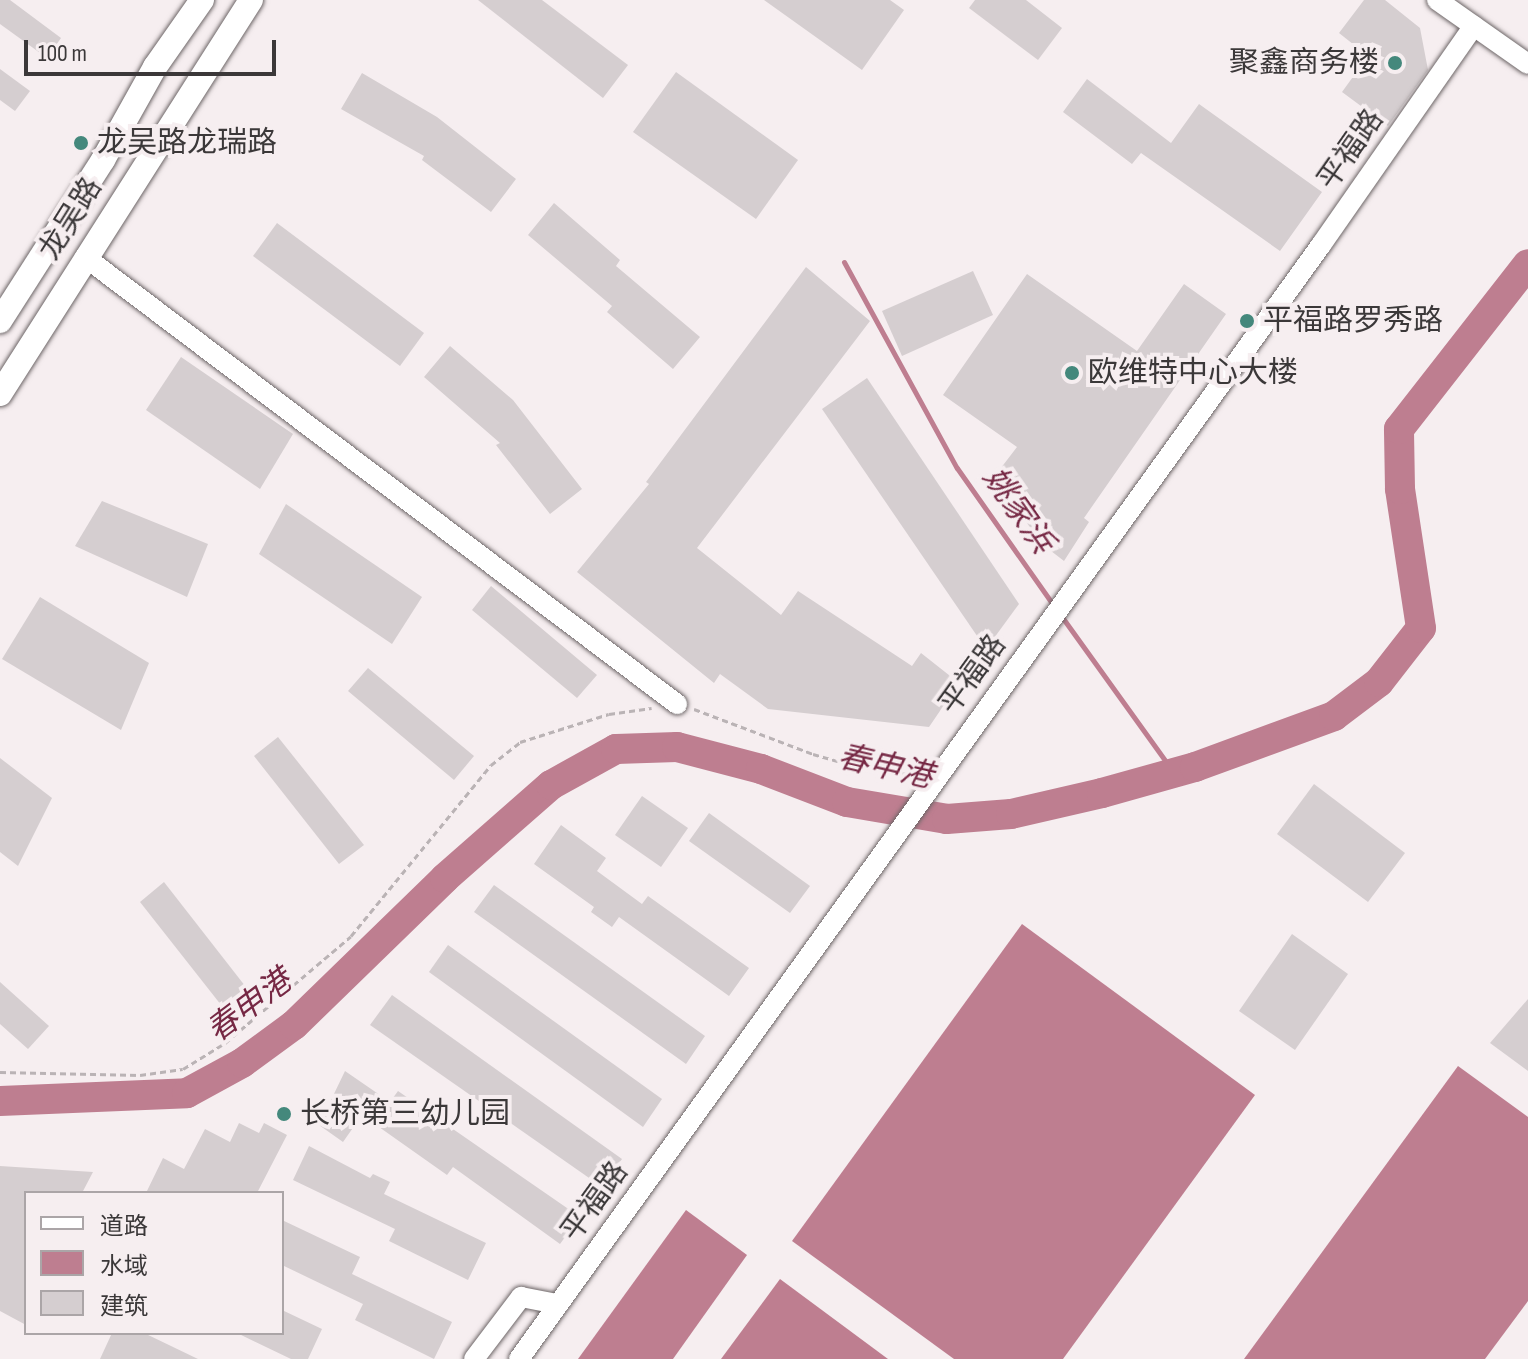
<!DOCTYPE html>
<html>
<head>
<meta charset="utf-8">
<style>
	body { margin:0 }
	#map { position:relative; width:1528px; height:1359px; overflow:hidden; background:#f6eef0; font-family:"Sofia Sans Condensed","Noto Sans SC",sans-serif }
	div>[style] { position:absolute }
	.water>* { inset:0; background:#be7e90 }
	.stream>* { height:5px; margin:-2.5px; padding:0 2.5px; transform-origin:2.5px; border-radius:2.5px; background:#be7e90 }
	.river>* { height:30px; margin:-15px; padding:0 15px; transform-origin:15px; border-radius:15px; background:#be7e90 }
	.building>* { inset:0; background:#d5ced0 }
	.path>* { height:3px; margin-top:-1.5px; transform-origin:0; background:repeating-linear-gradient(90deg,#bab3b5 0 6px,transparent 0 10px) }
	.roads { filter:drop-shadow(0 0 2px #6d6667) drop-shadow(0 0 2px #6d6667) }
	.minor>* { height:20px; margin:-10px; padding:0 10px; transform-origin:10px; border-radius:10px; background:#fff }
	.major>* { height:24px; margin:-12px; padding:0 12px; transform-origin:12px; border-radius:12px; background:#fff }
	.dots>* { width:22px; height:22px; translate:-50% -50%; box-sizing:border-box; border:4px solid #f6eef0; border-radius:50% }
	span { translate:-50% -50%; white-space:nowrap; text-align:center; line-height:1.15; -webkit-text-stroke:8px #f6eef0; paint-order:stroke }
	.poi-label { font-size:30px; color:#3b3839 }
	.right { translate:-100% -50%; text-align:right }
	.left { translate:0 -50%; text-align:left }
	.street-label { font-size:30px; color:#3b3839 }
	.water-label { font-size:32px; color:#762844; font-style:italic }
	.legend { position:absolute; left:24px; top:1191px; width:260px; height:144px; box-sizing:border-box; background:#f6eef0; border:2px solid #aba5a7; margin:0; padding:10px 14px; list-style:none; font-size:24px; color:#3b3839 }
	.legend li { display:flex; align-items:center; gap:16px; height:40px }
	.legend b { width:40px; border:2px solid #aba5a7 }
	.scale { position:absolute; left:24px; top:40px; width:252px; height:36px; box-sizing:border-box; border:4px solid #3b3839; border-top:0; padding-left:10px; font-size:24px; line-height:28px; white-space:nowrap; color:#3b3839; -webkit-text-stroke:6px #f6eef0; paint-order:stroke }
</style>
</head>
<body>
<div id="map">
	<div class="water">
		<i style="clip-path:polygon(1022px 924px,1255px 1095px,1063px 1359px,954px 1359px,792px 1241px)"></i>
		<i style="clip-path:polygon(1458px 1066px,1528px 1117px,1528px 1301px,1485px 1359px,1244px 1359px)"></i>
		<i style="clip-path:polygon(686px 1210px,747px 1255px,673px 1359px,578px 1359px)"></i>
		<i style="clip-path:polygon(780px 1279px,888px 1359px,721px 1359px)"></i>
	</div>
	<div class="stream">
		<i style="left:844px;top:262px;width:235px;rotate:61.3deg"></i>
		<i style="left:957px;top:468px;width:169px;rotate:54.9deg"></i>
		<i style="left:1062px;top:617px;width:192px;rotate:54.3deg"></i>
	</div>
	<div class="river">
		<i style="left:0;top:1101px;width:187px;rotate:-2.4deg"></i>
		<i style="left:187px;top:1093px;width:63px;rotate:-28.6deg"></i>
		<i style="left:242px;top:1063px;width:64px;rotate:-36.2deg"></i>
		<i style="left:294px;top:1025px;width:211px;rotate:-44.2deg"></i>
		<i style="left:445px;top:878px;width:141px;rotate:-41.3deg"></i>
		<i style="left:551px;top:785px;width:74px;rotate:-29deg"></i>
		<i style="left:616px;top:749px;width:61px;rotate:-1.9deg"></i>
		<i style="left:677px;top:747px;width:87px;rotate:14.7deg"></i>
		<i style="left:761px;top:769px;width:92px;rotate:21deg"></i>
		<i style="left:847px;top:802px;width:101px;rotate:9.6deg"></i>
		<i style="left:947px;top:819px;width:64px;rotate:-4.5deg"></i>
		<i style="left:1011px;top:814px;width:93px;rotate:-13deg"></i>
		<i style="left:1102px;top:793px;width:97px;rotate:-15.6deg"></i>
		<i style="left:1195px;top:767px;width:148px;rotate:-20.1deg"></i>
		<i style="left:1334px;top:716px;width:56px;rotate:-37.1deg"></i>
		<i style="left:1379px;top:682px;width:68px;rotate:-52.1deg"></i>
		<i style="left:1421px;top:628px;width:141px;rotate:-98.6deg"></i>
		<i style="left:1400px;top:489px;width:60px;rotate:-91deg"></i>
		<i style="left:1399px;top:429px;width:209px;rotate:-52deg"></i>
	</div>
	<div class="building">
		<i style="clip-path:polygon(0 0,10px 0,61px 38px,47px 58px,0 24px)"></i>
		<i style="clip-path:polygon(478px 0,542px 0,628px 65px,603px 98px)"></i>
		<i style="clip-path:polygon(764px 0,890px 0,904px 10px,862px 70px)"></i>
		<i style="clip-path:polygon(975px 0,1026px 0,1062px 28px,1038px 60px,969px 8px)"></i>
		<i style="clip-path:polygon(1364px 0,1385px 0,1420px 28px,1428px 70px,1388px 126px,1342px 92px,1368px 56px,1339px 33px)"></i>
		<i style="clip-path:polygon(0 69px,30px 91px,15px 111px,0 100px)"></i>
		<i style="clip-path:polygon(676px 72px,798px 160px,756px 219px,633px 132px)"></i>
		<i style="clip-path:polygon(362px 73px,437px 117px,516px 179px,491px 212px,422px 160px,424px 156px,341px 109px)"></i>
		<i style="clip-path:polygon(1087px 79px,1171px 143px,1199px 104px,1322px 192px,1280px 251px,1141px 153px,1132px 164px,1063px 112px)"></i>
		<i style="clip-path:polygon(554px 203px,620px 260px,616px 266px,700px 337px,673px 369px,607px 312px,612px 306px,528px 235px)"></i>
		<i style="clip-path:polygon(277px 223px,424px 333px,400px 366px,253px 256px)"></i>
		<i style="clip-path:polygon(806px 267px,870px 321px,697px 548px,781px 615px,798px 591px,912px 666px,921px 653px,959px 683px,929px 727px,768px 709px,720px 674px,714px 683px,577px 572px,649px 484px,646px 482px)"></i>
		<i style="clip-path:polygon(973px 271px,993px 315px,902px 356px,882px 311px)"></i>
		<i style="clip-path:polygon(1027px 274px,1137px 351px,1184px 284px,1226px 314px,1084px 518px,1089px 522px,1064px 561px,1042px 544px,994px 477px,1017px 447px,943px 395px)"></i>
		<i style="clip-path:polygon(450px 346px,513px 400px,582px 489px,550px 514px,496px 445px,500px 443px,424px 377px)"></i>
		<i style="clip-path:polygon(181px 357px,293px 434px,260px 489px,146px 410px)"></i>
		<i style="clip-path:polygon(867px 378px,1019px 604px,986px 649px,822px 409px)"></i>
		<i style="clip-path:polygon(102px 501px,208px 544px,187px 597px,75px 546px)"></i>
		<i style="clip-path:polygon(286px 504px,422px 597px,392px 644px,259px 554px)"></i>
		<i style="clip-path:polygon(491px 586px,597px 675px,577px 698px,472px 610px)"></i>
		<i style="clip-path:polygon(40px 597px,149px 663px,121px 730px,2px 659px)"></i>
		<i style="clip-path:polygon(368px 668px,474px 756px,454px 780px,348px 691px)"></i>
		<i style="clip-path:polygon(278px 737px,364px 845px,339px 864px,254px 756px)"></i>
		<i style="clip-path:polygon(0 758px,52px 798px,18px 866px,0 852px)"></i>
		<i style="clip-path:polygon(1314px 784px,1405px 853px,1368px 902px,1277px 834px)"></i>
		<i style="clip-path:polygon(642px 796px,688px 828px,661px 867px,615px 835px)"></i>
		<i style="clip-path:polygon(709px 813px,810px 886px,790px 913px,689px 841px)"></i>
		<i style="clip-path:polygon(561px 825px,606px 858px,597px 871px,642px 904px,648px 896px,749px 968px,729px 996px,619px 917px,612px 927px,591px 912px,594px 907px,534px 864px)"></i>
		<i style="clip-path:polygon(164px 882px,249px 991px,225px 1010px,140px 902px)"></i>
		<i style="clip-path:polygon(494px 885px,705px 1036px,686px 1064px,474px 912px)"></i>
		<i style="clip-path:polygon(1292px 934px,1348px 974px,1295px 1050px,1239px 1011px)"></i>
		<i style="clip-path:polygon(448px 945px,662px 1099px,643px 1127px,429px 972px)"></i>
		<i style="clip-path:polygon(0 982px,49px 1026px,28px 1049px,0 1024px)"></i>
		<i style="clip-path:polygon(392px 995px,622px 1159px,602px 1187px,370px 1025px)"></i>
		<i style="clip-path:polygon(1528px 999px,1528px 1071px,1490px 1043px)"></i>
		<i style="clip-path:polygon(345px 1071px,390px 1102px,398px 1091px,580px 1217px,560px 1244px,453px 1167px,447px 1175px,362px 1115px,343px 1142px,319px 1125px)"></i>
		<i style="clip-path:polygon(239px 1123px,259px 1133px,264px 1123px,287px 1135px,257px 1193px,146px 1193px,163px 1158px,184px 1169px,205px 1129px,230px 1142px)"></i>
		<i style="clip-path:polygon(309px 1146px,370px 1178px,373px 1174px,390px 1182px,384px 1194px,486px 1243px,468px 1280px,389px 1241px,395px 1229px,293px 1180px)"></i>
		<i style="clip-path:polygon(0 1166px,93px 1172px,82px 1193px,26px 1193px,26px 1325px,0 1311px)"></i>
		<i style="clip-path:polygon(282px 1220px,360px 1257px,352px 1274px,452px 1322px,434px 1359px,355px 1320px,363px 1304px,282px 1265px)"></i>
		<i style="clip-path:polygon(282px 1310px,322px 1329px,308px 1359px,291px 1359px,237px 1333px,282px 1333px)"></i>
		<i style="clip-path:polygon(112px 1333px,144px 1333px,198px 1359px,100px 1359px)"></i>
	</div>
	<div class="path">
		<i style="left:694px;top:709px;width:127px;rotate:20.7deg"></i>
		<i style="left:813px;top:754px;width:40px;rotate:16deg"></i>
		<i style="left:851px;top:765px;width:66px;rotate:8.7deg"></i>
		<i style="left:0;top:1072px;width:140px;rotate:1.2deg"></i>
		<i style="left:140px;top:1075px;width:43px;rotate:-7.9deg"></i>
		<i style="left:183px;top:1069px;width:49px;rotate:-31.8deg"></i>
		<i style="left:225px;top:1043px;width:165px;rotate:-40.3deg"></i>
		<i style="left:351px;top:936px;width:221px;rotate:-50.7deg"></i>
		<i style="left:491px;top:765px;width:37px;rotate:-38deg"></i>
		<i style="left:520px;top:742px;width:93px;rotate:-17.5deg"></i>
		<i style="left:609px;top:714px;width:43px;rotate:-7.9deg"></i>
	</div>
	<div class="roads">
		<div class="minor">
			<i style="left:1437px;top:0;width:111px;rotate:35.1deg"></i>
			<i style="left:85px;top:257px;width:742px;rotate:37.06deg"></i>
			<i style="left:474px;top:1359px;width:78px;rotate:-52.8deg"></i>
			<i style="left:521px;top:1297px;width:38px;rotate:11deg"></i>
			<i style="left:519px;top:1359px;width:1373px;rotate:-54.25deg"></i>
			<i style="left:1321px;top:245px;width:267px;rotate:-55.1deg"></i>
		</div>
		<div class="major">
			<i style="left:0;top:321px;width:191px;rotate:-57.4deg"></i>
			<i style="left:103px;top:160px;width:107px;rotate:-60.8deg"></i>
			<i style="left:155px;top:67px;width:82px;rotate:-55deg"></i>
			<i style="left:0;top:394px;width:467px;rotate:-57.5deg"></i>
		</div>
	</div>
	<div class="dots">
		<i style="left:1395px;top:63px;background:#44887c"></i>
		<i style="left:81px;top:143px;background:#44887c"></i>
		<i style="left:1247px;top:321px;background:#44887c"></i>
		<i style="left:1072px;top:373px;background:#44887c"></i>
		<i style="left:284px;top:1114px;background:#44887c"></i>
	</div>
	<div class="poi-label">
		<span class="right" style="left:1379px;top:63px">聚鑫商务楼</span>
		<span class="left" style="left:97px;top:143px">龙吴路龙瑞路</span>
		<span class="left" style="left:1263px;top:321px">平福路罗秀路</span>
		<span class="left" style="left:1088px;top:373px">欧维特中心大楼</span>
		<span class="left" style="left:300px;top:1114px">长桥第三幼儿园</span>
	</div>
	<div class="street-label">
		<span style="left:1351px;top:150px;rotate:-55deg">平福路</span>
		<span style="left:71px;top:219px;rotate:-58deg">龙吴路</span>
		<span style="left:973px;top:675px;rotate:-54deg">平福路</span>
		<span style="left:595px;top:1202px;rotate:-54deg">平福路</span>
	</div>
	<div class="water-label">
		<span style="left:1017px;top:511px;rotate:55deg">姚家浜</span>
		<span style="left:885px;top:768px;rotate:13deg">春申港</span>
		<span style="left:250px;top:1007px;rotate:-37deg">春申港</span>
	</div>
	<ul class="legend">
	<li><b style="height:10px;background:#fff"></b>道路</li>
	<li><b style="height:22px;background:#be7e90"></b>水域</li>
	<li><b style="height:22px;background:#d5ced0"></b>建筑</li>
	</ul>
	<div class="scale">100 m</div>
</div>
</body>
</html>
